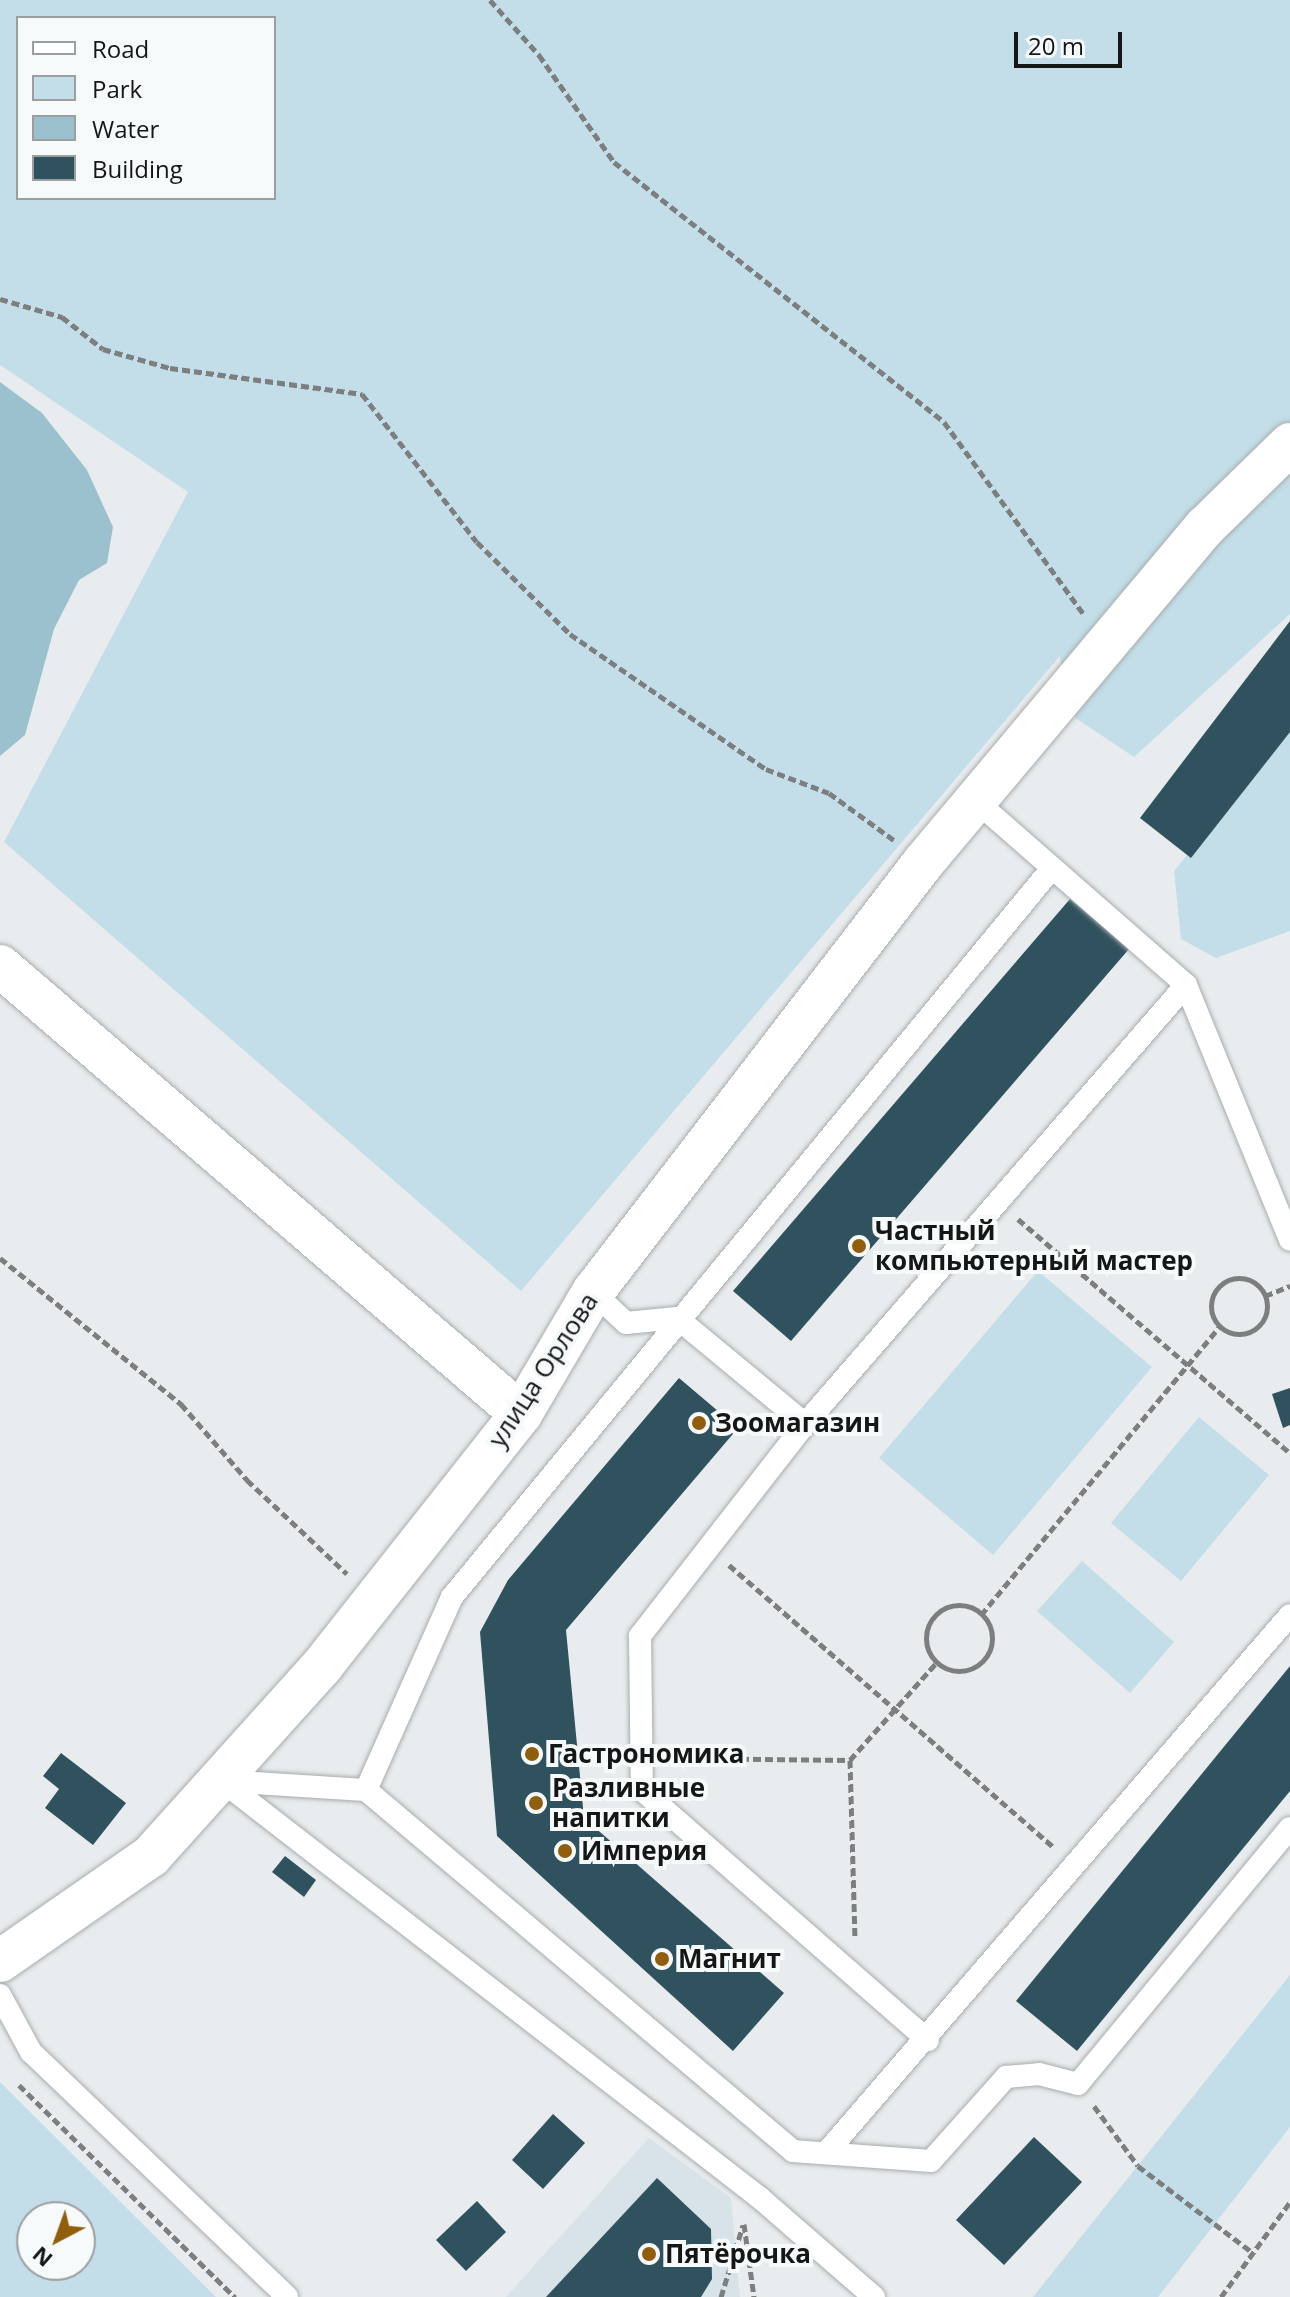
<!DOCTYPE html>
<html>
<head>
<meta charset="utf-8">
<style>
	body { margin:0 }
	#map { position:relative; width:1290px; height:2297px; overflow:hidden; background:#e9ecee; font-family:"Open Sans",sans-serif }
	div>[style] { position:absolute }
	.built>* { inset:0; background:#d7e3e8 }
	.green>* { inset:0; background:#c3dee8 }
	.water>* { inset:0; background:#9bc1ce }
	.building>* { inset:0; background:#30525e }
	.path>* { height:5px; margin-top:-2.5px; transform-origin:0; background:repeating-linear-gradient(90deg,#7c7e7f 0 8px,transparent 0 12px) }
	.path>.ring { margin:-2.5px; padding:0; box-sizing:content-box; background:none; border:5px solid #7c7e7f; border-radius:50% }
	.roads { filter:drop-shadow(0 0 2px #a8acad) drop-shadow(0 0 2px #a8acad) }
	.lane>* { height:22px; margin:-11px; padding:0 11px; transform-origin:11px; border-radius:11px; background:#fff }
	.street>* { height:42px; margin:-21px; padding:0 21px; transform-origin:21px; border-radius:21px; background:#fff }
	.dots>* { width:22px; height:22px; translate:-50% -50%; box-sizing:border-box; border:4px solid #f6fafb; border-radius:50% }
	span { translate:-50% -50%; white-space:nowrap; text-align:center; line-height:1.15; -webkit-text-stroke:8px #f6fafb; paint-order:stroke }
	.poi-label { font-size:26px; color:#151717; font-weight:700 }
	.left { translate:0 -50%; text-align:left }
	.street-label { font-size:26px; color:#151717 }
	.legend { position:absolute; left:16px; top:16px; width:260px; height:184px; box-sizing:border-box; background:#f6fafb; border:2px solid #9c9fa0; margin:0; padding:10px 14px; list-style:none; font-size:24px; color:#151717 }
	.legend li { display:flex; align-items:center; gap:16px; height:40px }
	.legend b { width:40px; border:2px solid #9c9fa0 }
	.north { position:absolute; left:16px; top:2201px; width:80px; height:80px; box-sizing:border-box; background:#f6fafb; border:2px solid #9c9fa0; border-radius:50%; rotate:221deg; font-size:22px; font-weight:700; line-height:32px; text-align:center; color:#151717 }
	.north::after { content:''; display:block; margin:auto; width:28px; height:36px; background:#905e0c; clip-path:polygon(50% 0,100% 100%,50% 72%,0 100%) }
	.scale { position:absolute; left:1014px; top:32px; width:108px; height:36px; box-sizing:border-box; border:4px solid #151717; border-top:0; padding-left:10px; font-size:24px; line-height:28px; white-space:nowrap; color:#151717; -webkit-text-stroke:6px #f6fafb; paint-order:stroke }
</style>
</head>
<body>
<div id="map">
	<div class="built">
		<i style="clip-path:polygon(649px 2138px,731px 2198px,740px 2297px,506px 2297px)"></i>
	</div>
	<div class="green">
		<i style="clip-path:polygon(evenodd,0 0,1290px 0,1290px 614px,1134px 757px,1068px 713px,1060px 656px,521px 1291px,4px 842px,188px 492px,0 365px,0 0,18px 18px,274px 18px,274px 198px,18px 198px,18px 18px)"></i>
		<i style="clip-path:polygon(1290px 731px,1290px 931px,1216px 958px,1181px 939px,1174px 871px)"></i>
		<i style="clip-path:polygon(1038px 1271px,1152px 1367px,993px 1555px,879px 1458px)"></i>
		<i style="clip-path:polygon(1199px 1417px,1269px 1475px,1181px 1581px,1111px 1523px)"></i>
		<i style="clip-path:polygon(1082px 1561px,1174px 1642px,1130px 1693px,1037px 1611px)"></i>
		<i style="clip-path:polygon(1290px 1975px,1290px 2127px,1158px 2297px,1033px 2297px)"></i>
		<i style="clip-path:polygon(evenodd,0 2082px,216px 2297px,0 2297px,0 2082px,32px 2217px,80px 2217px,80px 2265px,32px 2265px,32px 2217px)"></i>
	</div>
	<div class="water">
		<i style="clip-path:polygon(0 382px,42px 413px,87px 470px,113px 527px,107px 563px,79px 580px,54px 629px,25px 735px,0 756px)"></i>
	</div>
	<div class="building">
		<i style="clip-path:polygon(1290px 621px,1290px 732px,1191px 858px,1140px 818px)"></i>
		<i style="clip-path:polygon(1070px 899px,1129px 949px,791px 1341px,733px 1291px)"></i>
		<i style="clip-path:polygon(679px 1378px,738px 1428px,566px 1630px,584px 1818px,784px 1993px,733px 2051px,497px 1836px,480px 1632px,508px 1580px)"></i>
		<i style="clip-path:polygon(1290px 1388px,1290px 1425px,1283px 1428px,1272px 1394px)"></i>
		<i style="clip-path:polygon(1290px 1666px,1290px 1791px,1077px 2051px,1016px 2001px)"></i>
		<i style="clip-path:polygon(61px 1753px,126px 1803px,93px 1845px,45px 1808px,59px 1789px,43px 1776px)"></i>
		<i style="clip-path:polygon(285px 1856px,316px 1880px,304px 1897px,272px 1872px)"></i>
		<i style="clip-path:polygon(553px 2114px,585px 2143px,543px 2189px,512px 2160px)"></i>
		<i style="clip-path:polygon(1034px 2137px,1082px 2182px,1004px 2265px,956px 2220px)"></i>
		<i style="clip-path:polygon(657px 2178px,711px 2229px,712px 2279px,701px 2297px,546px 2297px)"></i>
		<i style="clip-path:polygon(477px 2201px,506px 2232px,466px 2271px,436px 2240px)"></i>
	</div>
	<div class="path">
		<i style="left:490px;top:0;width:74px;rotate:48.3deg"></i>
		<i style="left:539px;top:55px;width:131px;rotate:55deg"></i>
		<i style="left:614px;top:162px;width:420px;rotate:38.2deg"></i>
		<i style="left:944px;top:422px;width:238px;rotate:54deg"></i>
		<i style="left:0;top:299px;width:65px;rotate:16.2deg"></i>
		<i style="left:62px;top:317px;width:52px;rotate:38deg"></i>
		<i style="left:103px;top:349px;width:70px;rotate:15.8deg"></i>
		<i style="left:170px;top:368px;width:194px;rotate:7.7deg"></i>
		<i style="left:362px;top:394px;width:187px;rotate:52.2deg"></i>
		<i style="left:477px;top:542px;width:131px;rotate:44.7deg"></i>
		<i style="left:570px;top:634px;width:238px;rotate:34.6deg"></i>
		<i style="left:766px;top:769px;width:67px;rotate:20.9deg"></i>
		<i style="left:829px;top:793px;width:80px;rotate:35.9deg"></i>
		<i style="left:1018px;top:1219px;width:359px;rotate:40.7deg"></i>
		<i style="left:0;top:1258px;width:233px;rotate:38.9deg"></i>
		<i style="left:181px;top:1404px;width:101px;rotate:49deg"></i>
		<i style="left:247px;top:1480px;width:137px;rotate:43.2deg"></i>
		<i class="ring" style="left:1211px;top:1278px;width:51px;height:51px"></i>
		<i style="left:1265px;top:1296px;width:27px;rotate:-22deg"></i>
		<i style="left:729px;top:1565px;width:431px;rotate:41deg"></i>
		<i class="ring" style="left:926px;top:1605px;width:61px;height:61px"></i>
		<i style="left:981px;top:1615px;width:375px;rotate:-50.4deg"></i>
		<i style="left:669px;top:1758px;width:181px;rotate:0.6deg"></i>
		<i style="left:850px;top:1760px;width:130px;rotate:-48.4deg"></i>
		<i style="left:850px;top:1760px;width:179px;rotate:88.4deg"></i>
		<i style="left:19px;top:2085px;width:303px;rotate:44.5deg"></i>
		<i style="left:1094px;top:2106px;width:74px;rotate:53.7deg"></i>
		<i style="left:1138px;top:2166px;width:144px;rotate:37.1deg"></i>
		<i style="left:744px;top:2224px;width:74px;rotate:82.2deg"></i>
		<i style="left:721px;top:2297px;width:75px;rotate:-73deg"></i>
		<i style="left:1221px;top:2297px;width:117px;rotate:-54deg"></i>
	</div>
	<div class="roads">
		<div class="lane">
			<i style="left:976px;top:801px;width:279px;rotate:41.2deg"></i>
			<i style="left:1186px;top:985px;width:275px;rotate:67.8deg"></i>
			<i style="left:593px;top:1292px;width:45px;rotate:43.2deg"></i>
			<i style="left:626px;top:1323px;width:51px;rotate:-5.6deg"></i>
			<i style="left:677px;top:1318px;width:166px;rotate:39.6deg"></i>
			<i style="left:805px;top:1424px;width:269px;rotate:127.9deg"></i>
			<i style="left:640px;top:1636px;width:154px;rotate:89.3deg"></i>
			<i style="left:642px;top:1790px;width:380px;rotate:41.2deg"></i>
			<i style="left:805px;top:1424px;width:581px;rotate:-49.05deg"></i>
			<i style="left:222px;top:1781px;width:144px;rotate:3.6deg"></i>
			<i style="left:366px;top:1790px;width:559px;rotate:40.21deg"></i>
			<i style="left:793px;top:2151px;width:138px;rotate:4.1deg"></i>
			<i style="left:931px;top:2161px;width:113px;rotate:-48.2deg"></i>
			<i style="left:1006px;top:2077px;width:33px;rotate:-5deg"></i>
			<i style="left:1039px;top:2074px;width:40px;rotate:14.4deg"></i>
			<i style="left:1078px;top:2084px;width:332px;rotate:-50.4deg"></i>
			<i style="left:222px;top:1781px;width:681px;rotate:37.78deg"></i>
			<i style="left:760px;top:2198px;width:151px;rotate:41deg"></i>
			<i style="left:366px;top:1790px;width:211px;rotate:-66deg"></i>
			<i style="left:452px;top:1597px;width:944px;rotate:-50.54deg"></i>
			<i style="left:0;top:1995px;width:65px;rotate:61.5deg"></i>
			<i style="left:31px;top:2052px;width:354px;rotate:43.7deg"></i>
			<i style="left:826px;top:2153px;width:710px;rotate:-49.22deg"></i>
		</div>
		<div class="street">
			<i style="left:0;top:966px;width:687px;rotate:40.69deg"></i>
			<i style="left:0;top:1961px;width:184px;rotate:-34.8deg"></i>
			<i style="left:151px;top:1856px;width:256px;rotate:-48deg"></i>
			<i style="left:322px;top:1666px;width:321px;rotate:-51.7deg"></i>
			<i style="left:521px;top:1414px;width:142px;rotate:-59.5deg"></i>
			<i style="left:593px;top:1292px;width:541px;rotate:-52.43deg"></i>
			<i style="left:923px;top:863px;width:439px;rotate:-50deg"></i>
			<i style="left:1205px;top:527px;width:119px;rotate:-44.3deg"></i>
		</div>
	</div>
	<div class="dots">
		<i style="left:859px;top:1246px;background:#905e0c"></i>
		<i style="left:699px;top:1423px;background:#905e0c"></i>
		<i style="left:532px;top:1754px;background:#905e0c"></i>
		<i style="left:536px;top:1803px;background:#905e0c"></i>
		<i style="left:565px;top:1851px;background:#905e0c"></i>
		<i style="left:662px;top:1959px;background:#905e0c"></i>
		<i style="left:649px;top:2254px;background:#905e0c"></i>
	</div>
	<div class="poi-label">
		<span class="left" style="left:875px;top:1246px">Частный<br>компьютерный мастер</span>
		<span class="left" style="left:715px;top:1423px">Зоомагазин</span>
		<span class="left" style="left:548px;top:1754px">Гастрономика</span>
		<span class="left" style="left:552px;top:1803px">Разливные<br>напитки</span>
		<span class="left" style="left:581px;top:1851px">Империя</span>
		<span class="left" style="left:678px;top:1959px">Магнит</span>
		<span class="left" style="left:665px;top:2254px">Пятёрочка</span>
	</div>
	<div class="street-label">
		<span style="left:543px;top:1370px;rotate:-57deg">улица Орлова</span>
	</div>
	<ul class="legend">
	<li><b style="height:10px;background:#fff"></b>Road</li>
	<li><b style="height:22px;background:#c3dee8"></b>Park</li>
	<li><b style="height:22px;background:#9bc1ce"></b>Water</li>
	<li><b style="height:22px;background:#30525e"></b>Building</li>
	</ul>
	<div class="north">N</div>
	<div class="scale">20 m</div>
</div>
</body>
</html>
